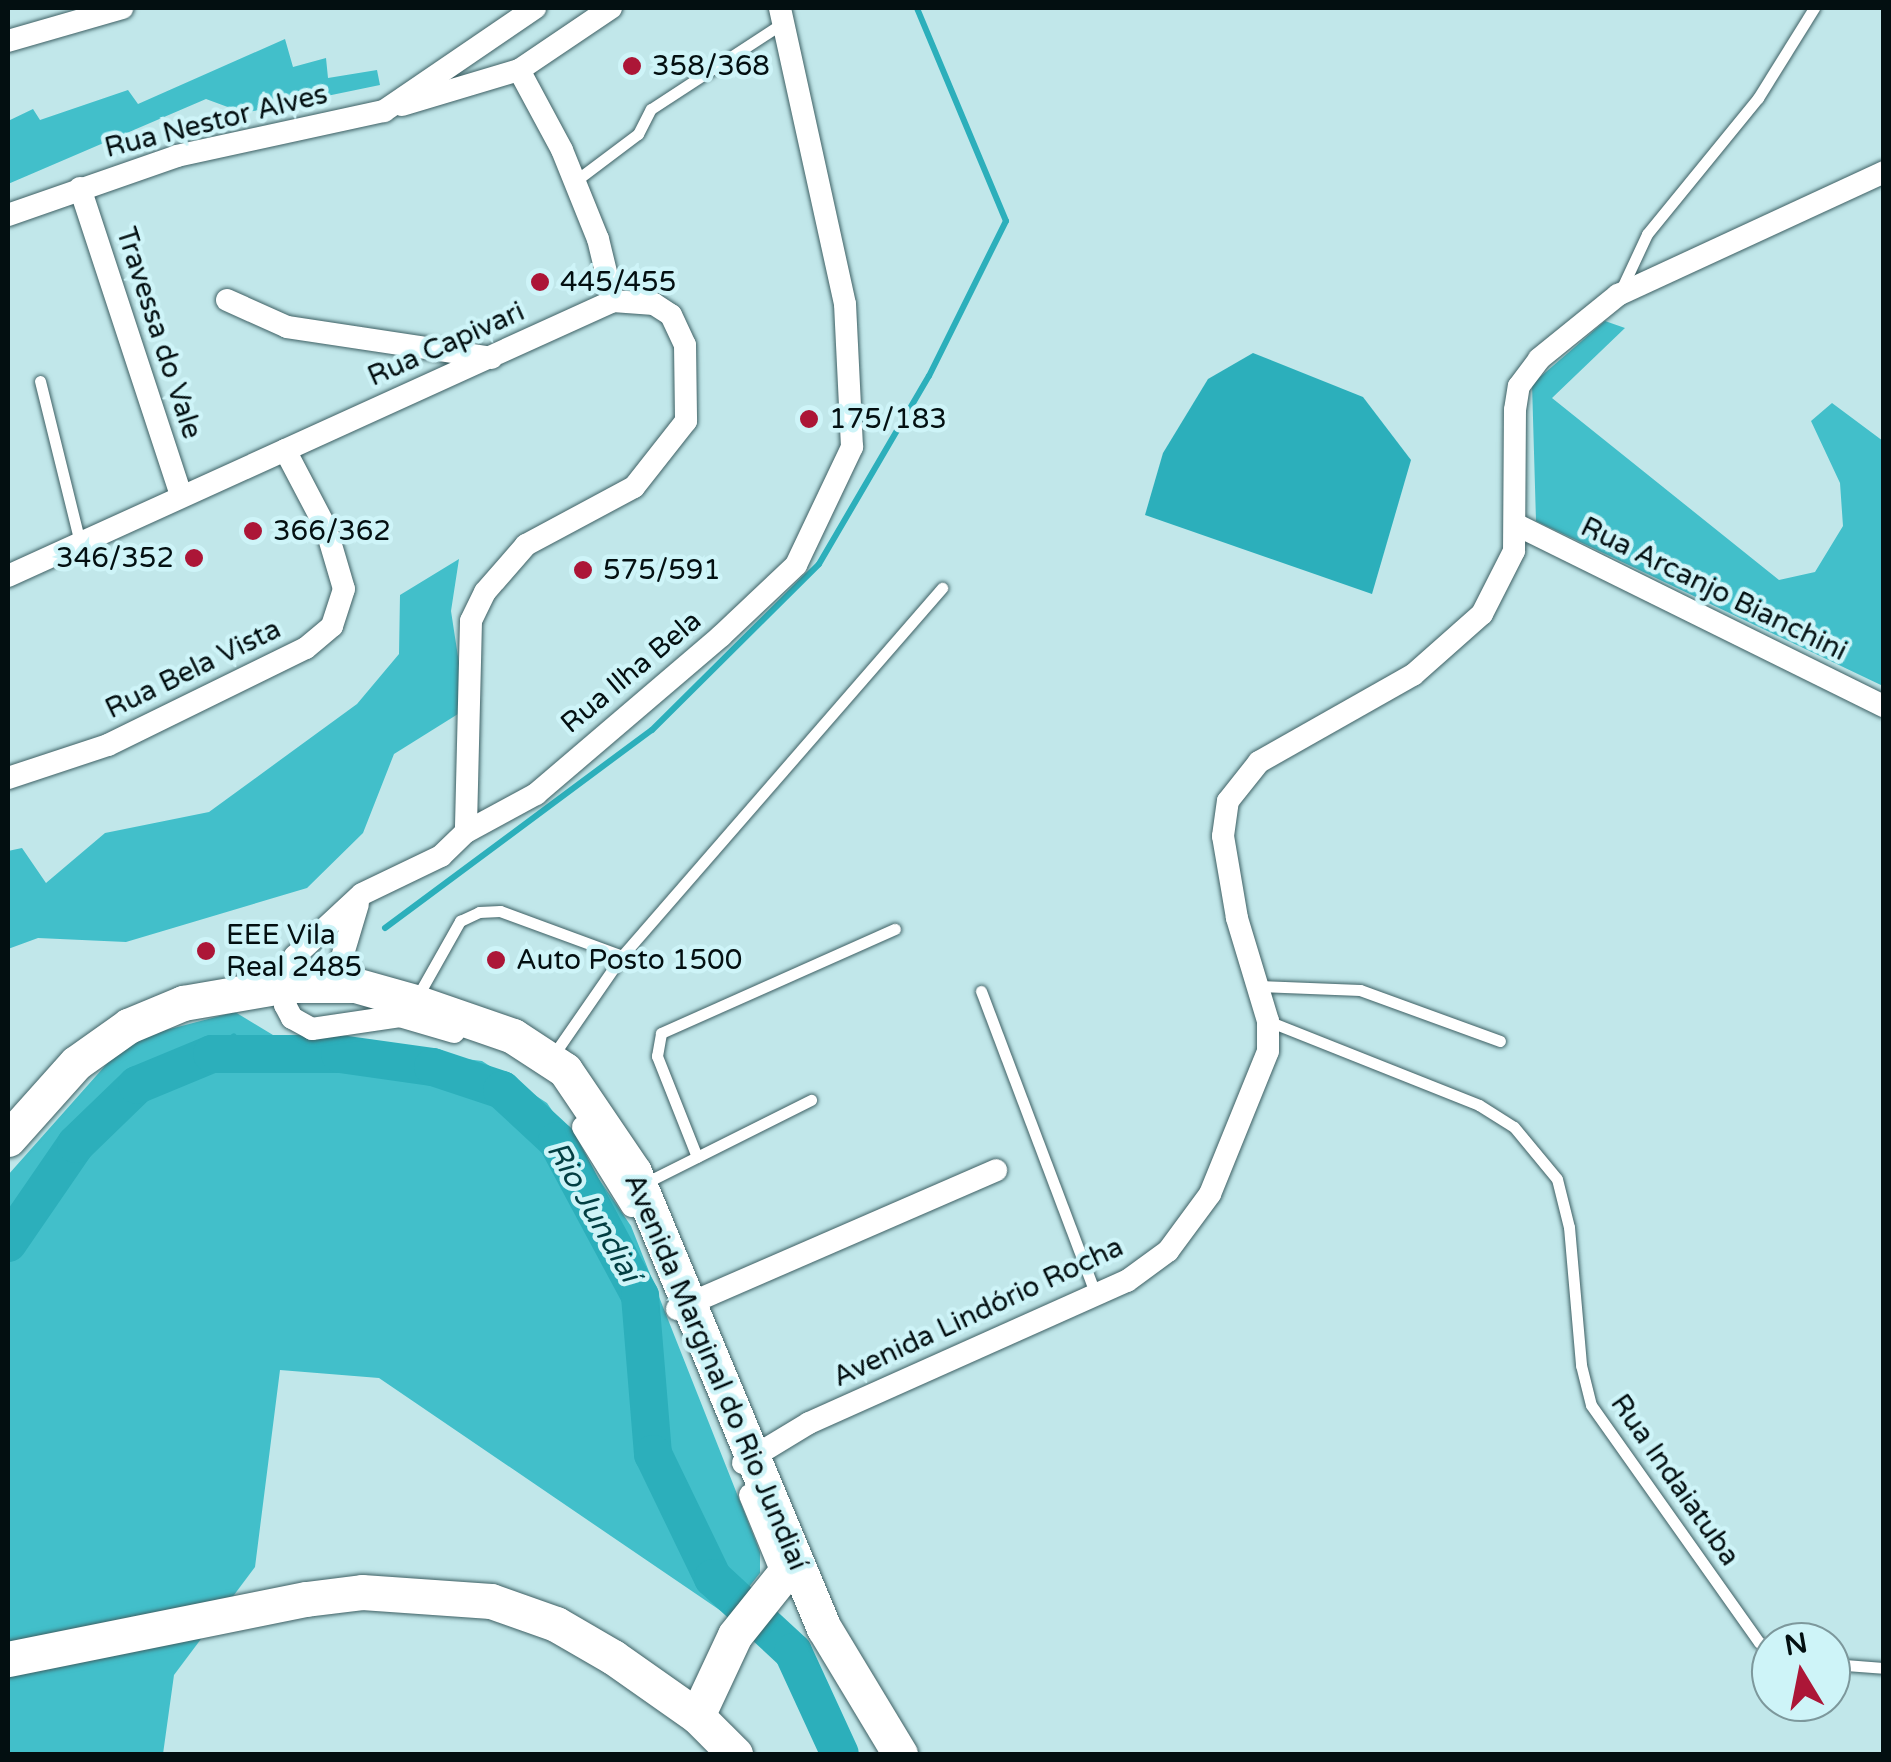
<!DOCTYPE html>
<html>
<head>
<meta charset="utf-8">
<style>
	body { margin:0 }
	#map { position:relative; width:1891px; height:1762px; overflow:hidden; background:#c1e7ea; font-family:"Varela Round",sans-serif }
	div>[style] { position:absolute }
	.forest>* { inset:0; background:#42bfca }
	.water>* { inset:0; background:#2cafbb }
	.stream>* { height:6px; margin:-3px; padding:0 3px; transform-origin:3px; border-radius:3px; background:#2cafbb }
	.river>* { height:38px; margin:-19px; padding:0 19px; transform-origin:19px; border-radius:19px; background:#2cafbb }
	.roads { filter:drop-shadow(0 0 2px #3e6064) drop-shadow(0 0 2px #3e6064) }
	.lane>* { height:11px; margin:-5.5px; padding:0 5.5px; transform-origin:5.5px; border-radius:5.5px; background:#fff }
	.street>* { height:22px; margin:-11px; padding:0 11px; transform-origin:11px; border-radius:11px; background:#fff }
	.primary>* { height:35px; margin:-17.5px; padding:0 17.5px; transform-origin:17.5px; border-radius:17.5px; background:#fff }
	.dots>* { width:28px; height:28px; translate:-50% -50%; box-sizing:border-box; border:5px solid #cef4f8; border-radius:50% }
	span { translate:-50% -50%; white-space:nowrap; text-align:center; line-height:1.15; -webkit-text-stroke:9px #cef4f8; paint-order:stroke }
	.poi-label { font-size:28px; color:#030f11 }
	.left { translate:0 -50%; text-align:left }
	.right { translate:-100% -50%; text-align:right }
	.street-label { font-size:28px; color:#030f11 }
	.water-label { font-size:30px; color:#033f43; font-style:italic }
	.frame { position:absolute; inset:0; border:10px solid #030f11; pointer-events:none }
	.north { position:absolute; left:1751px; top:1622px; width:100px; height:100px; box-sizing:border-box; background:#cef4f8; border:2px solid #7d989c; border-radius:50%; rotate:350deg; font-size:28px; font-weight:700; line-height:40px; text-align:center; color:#030f11 }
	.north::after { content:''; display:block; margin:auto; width:35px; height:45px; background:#ac1637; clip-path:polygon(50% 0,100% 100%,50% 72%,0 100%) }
</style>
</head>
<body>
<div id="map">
	<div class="forest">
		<i style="clip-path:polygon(285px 39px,293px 67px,326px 58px,328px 78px,377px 70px,380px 85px,244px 113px,206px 99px,8px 184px,8px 121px,33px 109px,40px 120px,128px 90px,138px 104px)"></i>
		<i style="clip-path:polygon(1605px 321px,1625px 328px,1552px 398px,1779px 580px,1815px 572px,1843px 526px,1840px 483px,1811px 421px,1832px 403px,1883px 441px,1883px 686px,1536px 521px,1532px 384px)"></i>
		<i style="clip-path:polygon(459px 559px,451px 611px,466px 709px,394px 754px,363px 833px,307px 888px,126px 942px,38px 938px,8px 949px,8px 851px,22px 848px,46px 883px,105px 833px,209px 812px,357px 704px,399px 654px,400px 595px)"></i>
		<i style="clip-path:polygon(235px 1012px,273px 1035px,482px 1061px,547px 1103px,631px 1226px,760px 1552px,760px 1573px,727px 1615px,379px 1378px,280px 1370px,255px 1567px,174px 1675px,163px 1754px,8px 1754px,8px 1175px,128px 1040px)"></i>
	</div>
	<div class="water">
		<i style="clip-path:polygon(1253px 353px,1363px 397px,1411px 460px,1372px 594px,1145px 515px,1163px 453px,1208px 379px)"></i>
	</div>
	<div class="stream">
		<i style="left:385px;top:928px;width:332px;rotate:-36.6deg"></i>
		<i style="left:652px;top:730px;width:235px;rotate:-44.8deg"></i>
		<i style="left:819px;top:564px;width:218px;rotate:-59.7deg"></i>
		<i style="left:929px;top:376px;width:173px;rotate:-63.6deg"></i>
		<i style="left:1006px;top:221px;width:231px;rotate:-112.7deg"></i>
		<i style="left:212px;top:1054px;width:28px;rotate:-39deg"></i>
	</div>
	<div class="river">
		<i style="left:8px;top:1243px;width:120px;rotate:-55.5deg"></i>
		<i style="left:76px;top:1144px;width:85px;rotate:-44deg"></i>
		<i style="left:137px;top:1085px;width:81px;rotate:-22.5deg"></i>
		<i style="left:212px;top:1054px;width:128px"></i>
		<i style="left:340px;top:1054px;width:94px;rotate:8deg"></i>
		<i style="left:433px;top:1067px;width:73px;rotate:18.4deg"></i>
		<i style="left:502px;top:1090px;width:75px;rotate:42.8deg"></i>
		<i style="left:557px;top:1141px;width:176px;rotate:61.8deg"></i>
		<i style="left:640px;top:1296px;width:159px;rotate:85.3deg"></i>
		<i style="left:653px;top:1454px;width:138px;rotate:64.2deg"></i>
		<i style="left:713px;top:1578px;width:109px;rotate:42.8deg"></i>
		<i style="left:793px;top:1652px;width:112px;rotate:65.3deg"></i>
	</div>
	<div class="roads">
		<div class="lane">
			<i style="left:574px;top:182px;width:80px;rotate:-36.9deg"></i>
			<i style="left:638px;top:134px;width:28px;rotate:-63deg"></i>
			<i style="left:651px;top:109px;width:158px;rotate:-33.1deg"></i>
			<i style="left:1620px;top:292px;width:64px;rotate:-65deg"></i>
			<i style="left:1647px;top:234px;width:176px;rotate:-50.8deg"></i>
			<i style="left:1758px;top:98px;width:106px;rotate:-58.1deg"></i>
			<i style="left:40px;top:381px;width:167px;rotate:76.1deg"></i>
			<i style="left:1259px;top:986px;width:101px;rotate:2.3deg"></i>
			<i style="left:1360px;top:990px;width:149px;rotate:20deg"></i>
			<i style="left:981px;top:991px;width:325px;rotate:69.3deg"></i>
			<i style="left:416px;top:999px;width:90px;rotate:-60.6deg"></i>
			<i style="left:460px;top:921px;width:21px;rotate:-25deg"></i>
			<i style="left:479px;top:912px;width:21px;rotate:-3deg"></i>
			<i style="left:500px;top:911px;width:130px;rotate:20.2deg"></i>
			<i style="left:1268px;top:1021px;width:227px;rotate:21.7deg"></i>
			<i style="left:1479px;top:1105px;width:41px;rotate:32.2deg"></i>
			<i style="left:1514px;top:1127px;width:67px;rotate:50.4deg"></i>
			<i style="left:1557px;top:1179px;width:49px;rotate:76deg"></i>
			<i style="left:1569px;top:1227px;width:139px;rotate:85deg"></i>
			<i style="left:1581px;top:1365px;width:41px;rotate:76deg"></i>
			<i style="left:1591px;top:1405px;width:291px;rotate:54.7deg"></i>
			<i style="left:1759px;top:1642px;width:14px;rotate:34deg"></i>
			<i style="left:552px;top:1057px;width:123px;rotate:-55.3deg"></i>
			<i style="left:622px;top:956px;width:488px;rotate:-49deg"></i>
			<i style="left:697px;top:1157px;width:109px;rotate:-111.6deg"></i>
			<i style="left:657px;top:1056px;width:23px;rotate:-80deg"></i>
			<i style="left:661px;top:1033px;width:256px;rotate:-24deg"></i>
			<i style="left:643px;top:1184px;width:188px;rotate:-26.6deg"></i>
			<i style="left:1831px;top:1664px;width:53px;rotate:4.3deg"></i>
		</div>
		<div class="street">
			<i style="left:8px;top:41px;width:119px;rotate:-16.1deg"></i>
			<i style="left:519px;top:70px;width:91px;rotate:61.7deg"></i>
			<i style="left:562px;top:150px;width:96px;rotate:68deg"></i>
			<i style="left:598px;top:239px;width:64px;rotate:76.4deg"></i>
			<i style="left:402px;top:105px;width:122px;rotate:-16.7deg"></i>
			<i style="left:519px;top:70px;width:111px;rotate:-34deg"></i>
			<i style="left:80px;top:188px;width:324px;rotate:71.8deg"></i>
			<i style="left:8px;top:215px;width:179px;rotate:-19.2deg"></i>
			<i style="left:177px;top:156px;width:212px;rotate:-12.3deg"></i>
			<i style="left:384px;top:111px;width:183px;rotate:-34.3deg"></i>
			<i style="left:227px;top:300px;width:66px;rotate:24.2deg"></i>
			<i style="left:287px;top:327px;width:207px;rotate:8.6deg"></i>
			<i style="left:1519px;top:526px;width:407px;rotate:26.3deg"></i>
			<i style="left:8px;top:576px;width:665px;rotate:-24.44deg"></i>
			<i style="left:613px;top:301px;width:41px;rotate:4.2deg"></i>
			<i style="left:654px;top:304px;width:20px;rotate:33deg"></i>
			<i style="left:671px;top:315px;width:33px;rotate:65deg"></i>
			<i style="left:685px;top:345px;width:76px;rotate:89.2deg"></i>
			<i style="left:686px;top:421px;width:84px;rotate:128.2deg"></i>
			<i style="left:634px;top:487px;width:123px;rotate:151.8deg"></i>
			<i style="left:526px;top:545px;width:62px;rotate:131.1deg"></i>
			<i style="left:485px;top:592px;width:32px;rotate:116deg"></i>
			<i style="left:471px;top:621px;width:211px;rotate:91.4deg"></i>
			<i style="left:8px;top:778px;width:105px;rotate:-18.3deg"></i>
			<i style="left:108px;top:745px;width:220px;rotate:-26.1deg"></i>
			<i style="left:306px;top:648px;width:34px;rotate:-40deg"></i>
			<i style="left:332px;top:626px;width:39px;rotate:-72deg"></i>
			<i style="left:344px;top:589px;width:64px;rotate:-106.4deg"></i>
			<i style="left:326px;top:528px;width:88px;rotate:-117.7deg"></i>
			<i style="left:355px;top:985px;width:33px;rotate:-111deg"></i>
			<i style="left:343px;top:954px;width:52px;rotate:-73.3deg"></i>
			<i style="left:454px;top:1032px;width:56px;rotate:-163.5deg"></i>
			<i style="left:400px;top:1016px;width:89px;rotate:171.6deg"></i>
			<i style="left:312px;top:1029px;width:23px;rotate:-151deg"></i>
			<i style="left:292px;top:1018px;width:15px;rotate:-118deg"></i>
			<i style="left:285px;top:1005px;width:50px;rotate:-78.5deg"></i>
			<i style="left:295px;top:956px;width:91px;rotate:-42.8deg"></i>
			<i style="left:362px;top:894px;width:88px;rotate:-25.7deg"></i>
			<i style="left:441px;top:856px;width:35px;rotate:-44deg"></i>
			<i style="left:466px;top:832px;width:80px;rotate:-28.5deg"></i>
			<i style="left:536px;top:794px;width:243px;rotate:-40.5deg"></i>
			<i style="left:721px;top:636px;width:103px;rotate:-43.4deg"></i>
			<i style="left:796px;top:565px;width:131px;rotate:-64.6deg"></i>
			<i style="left:852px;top:447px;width:143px;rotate:-92.8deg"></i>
			<i style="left:845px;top:304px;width:303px;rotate:-102.4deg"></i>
			<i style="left:583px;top:1127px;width:93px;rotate:58.2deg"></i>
			<i style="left:677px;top:1309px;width:348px;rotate:-23.5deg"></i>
			<i style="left:743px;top:1463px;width:77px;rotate:-31.2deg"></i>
			<i style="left:809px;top:1423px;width:348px;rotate:-24.1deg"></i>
			<i style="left:1127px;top:1281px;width:51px;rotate:-36.2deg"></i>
			<i style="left:1168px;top:1251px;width:71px;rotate:-53.6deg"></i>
			<i style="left:1210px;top:1194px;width:154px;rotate:-67.9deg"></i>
			<i style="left:1268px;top:1051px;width:30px;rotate:-90deg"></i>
			<i style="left:1268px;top:1021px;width:108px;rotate:-106.8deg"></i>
			<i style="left:1237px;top:918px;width:83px;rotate:-99.7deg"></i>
			<i style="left:1223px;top:836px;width:35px;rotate:-82deg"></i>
			<i style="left:1228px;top:801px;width:50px;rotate:-51.5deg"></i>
			<i style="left:1259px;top:762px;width:177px;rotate:-29.5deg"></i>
			<i style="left:1413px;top:675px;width:92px;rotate:-41.5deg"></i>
			<i style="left:1482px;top:614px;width:71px;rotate:-63.1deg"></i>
			<i style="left:1514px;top:551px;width:141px;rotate:-89.6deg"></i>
			<i style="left:1515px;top:410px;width:24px;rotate:-81deg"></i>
			<i style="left:1519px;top:386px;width:34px;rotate:-53deg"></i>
			<i style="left:1539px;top:359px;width:102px;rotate:-39deg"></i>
			<i style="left:1618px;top:295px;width:293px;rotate:-24.8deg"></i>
			<i style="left:750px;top:1495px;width:87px;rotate:67.6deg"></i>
		</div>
		<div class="primary">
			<i style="left:8px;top:1139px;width:102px;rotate:-48.2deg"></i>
			<i style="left:76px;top:1063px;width:64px;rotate:-35.4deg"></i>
			<i style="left:128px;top:1026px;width:60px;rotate:-22.7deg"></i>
			<i style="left:183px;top:1003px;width:106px;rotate:-9.8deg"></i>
			<i style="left:287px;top:985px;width:68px"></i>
			<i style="left:355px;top:985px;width:62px;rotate:15.8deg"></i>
			<i style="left:415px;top:1002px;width:104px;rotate:19.1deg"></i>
			<i style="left:513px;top:1036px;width:62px;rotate:33.2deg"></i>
			<i style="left:565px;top:1070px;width:123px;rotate:55.9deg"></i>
			<i style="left:634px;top:1172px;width:494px;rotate:67.4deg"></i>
			<i style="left:824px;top:1628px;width:147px;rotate:58.9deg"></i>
			<i style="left:8px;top:1659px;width:304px;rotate:-11.4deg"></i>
			<i style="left:306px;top:1599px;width:56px;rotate:-7.1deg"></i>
			<i style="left:362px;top:1592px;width:129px;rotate:4deg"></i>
			<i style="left:491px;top:1601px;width:69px;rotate:19.5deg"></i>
			<i style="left:556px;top:1624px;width:66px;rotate:30.1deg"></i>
			<i style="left:613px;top:1657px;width:103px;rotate:35.1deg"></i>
			<i style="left:697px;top:1716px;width:54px;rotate:45deg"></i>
			<i style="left:697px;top:1716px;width:89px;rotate:-64.9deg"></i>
			<i style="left:735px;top:1635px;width:77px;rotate:-51.3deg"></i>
			<i style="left:783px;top:1575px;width:17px;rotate:-25deg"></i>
		</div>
	</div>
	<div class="dots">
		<i style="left:632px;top:66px;background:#ac1637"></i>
		<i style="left:540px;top:282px;background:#ac1637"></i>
		<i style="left:809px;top:419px;background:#ac1637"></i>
		<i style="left:253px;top:531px;background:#ac1637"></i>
		<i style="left:194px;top:558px;background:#ac1637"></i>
		<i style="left:583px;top:570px;background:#ac1637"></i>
		<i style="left:206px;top:951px;background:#ac1637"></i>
		<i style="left:496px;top:960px;background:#ac1637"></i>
	</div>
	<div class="poi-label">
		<span class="left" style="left:652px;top:66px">358/368</span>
		<span class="left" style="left:560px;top:282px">445/455</span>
		<span class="left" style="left:829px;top:419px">175/183</span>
		<span class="left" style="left:273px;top:531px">366/362</span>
		<span class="right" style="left:174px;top:558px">346/352</span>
		<span class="left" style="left:603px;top:570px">575/591</span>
		<span class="left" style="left:226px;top:951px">EEE Vila<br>Real 2485</span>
		<span class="left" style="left:516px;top:960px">Auto Posto 1500</span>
	</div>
	<div class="street-label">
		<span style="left:216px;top:121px;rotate:-14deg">Rua Nestor Alves</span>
		<span style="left:159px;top:333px;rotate:72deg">Travessa do Vale</span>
		<span style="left:446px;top:344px;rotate:-24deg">Rua Capivari</span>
		<span style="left:1714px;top:589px;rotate:26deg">Rua Arcanjo Bianchini</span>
		<span style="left:193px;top:669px;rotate:-26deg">Rua Bela Vista</span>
		<span style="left:631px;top:672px;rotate:-40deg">Rua Ilha Bela</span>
		<span style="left:978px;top:1312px;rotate:-25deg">Avenida Lindório Rocha</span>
		<span style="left:716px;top:1372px;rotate:67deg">Avenida Marginal do Rio Jundiaí</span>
		<span style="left:1675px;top:1480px;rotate:55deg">Rua Indaiatuba</span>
	</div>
	<div class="water-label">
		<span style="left:593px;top:1212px;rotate:60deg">Rio Jundiaí</span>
	</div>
	<div class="frame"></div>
	<div class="north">N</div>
</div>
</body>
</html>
